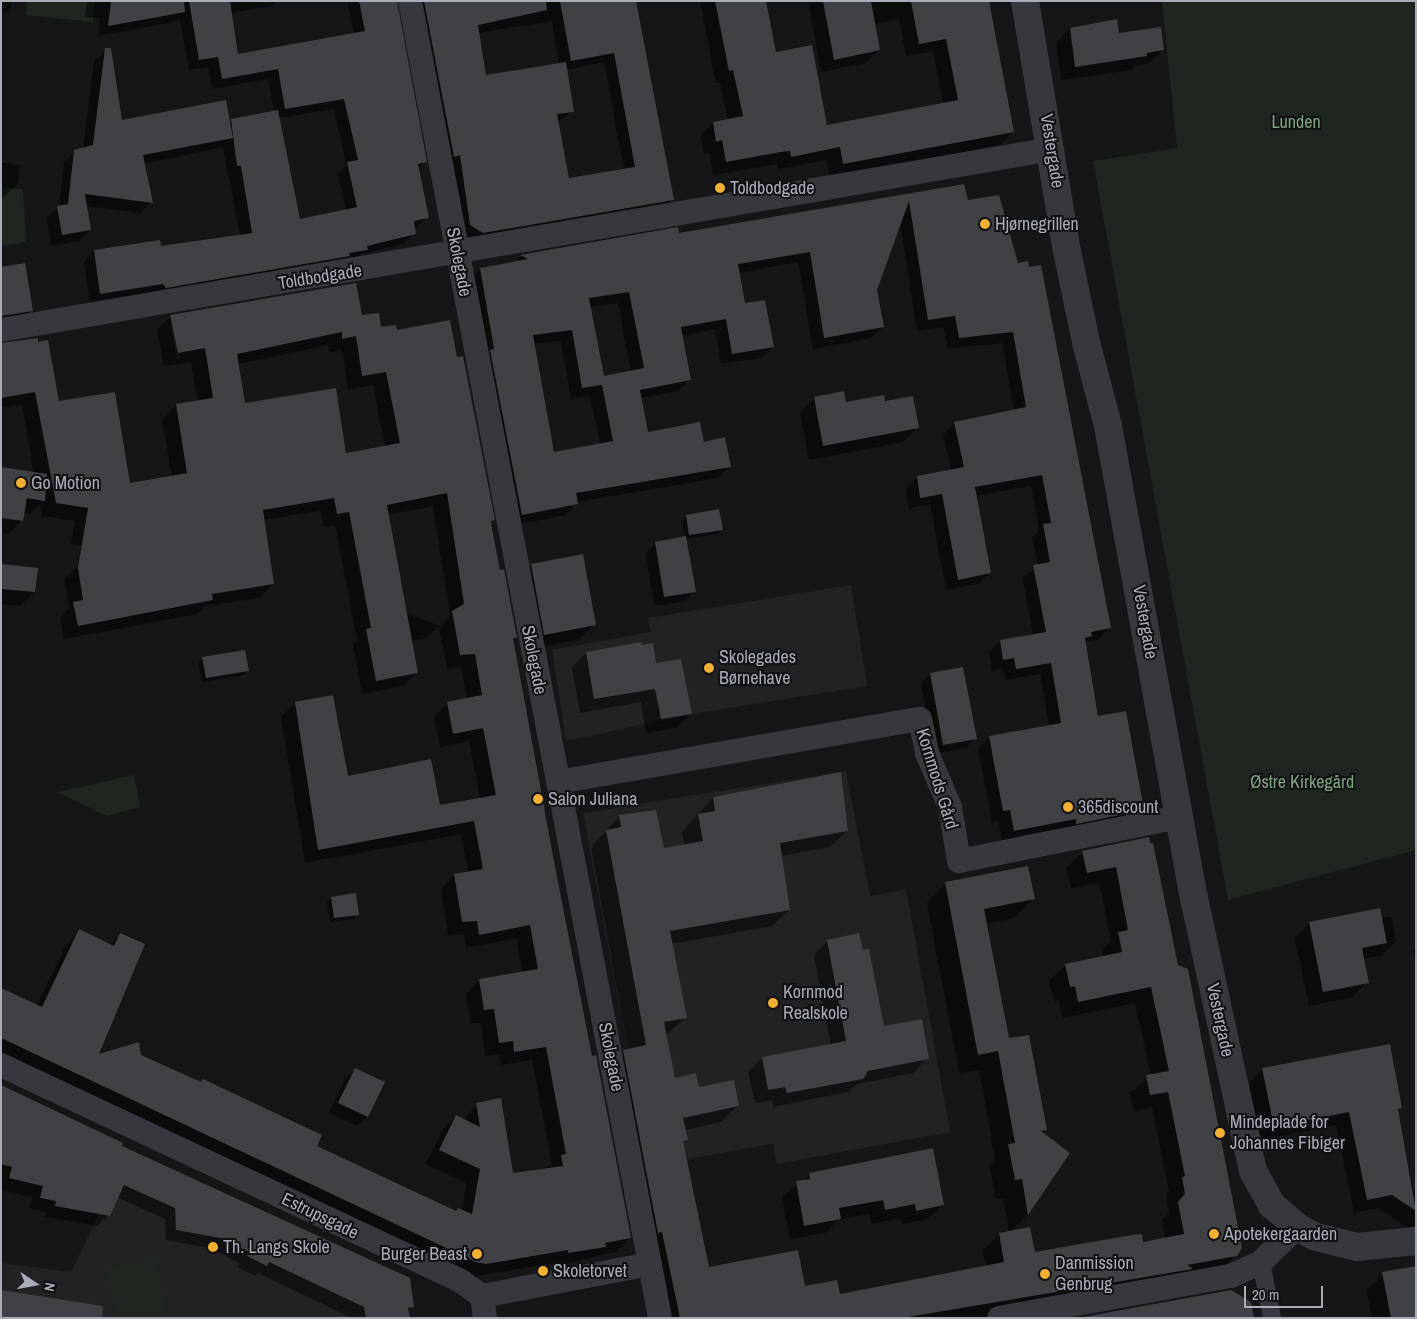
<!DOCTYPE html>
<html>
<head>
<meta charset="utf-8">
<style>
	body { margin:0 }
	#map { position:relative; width:1417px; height:1319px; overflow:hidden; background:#161618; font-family:"Archivo Narrow",sans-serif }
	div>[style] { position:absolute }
	.built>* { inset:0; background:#222225 }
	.green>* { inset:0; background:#1e261f }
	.shadow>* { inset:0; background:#0007 }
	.building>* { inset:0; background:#404145 }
	.pedestrian>* { height:18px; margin:-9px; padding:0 9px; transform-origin:9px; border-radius:9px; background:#37383d }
	.minor>* { height:24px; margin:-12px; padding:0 12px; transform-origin:12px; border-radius:12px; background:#37383d }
	.tertiary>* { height:28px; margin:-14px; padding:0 14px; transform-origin:14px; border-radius:14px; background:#37383d }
	.dots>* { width:14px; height:14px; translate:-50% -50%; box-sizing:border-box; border:2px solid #111113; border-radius:50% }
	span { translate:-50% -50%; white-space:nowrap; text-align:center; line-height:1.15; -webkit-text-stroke:4px #111113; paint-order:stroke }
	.park-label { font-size:18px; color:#7fa381 }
	.street-label { font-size:18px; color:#a8adb8 }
	.poi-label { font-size:18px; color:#a8adb8 }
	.left { translate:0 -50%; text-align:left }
	.right { translate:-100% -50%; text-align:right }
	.frame { position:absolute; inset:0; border:2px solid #a8adb8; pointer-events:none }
	.north { position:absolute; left:10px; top:1259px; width:50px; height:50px; -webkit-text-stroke:4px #111113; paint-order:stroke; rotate:102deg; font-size:14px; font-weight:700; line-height:20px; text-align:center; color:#a8adb8 }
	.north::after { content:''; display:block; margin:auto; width:18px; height:22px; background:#a8adb8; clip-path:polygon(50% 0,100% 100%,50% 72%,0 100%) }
	.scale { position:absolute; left:1244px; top:1286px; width:79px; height:22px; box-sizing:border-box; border:2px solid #a8adb8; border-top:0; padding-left:6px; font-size:15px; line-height:18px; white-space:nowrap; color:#a8adb8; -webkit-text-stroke:4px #111113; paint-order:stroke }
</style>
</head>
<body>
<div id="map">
	<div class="built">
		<i style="clip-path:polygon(851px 585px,867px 686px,692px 714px,566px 741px,552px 650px,651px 632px,648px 618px)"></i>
		<i style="clip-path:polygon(846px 771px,870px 896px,906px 889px,950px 1132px,777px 1164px,773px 1144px,687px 1159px,696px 1207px,646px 1148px,583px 813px)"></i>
		<i style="clip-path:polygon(130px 1150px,410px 1278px,414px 1307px,408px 1308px,410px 1318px,1px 1318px,1px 1263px,71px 1272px)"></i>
	</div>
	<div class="green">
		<i style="clip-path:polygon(27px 1px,95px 1px,93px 22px,26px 15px)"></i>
		<i style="clip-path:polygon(1162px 1px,1416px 1px,1416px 850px,1228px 900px,1093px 161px,1177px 148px)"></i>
		<i style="clip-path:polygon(1px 187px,23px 190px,26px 242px,1px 246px)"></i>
		<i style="clip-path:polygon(134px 775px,140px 807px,107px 816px,57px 792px)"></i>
		<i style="clip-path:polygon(156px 1260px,167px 1318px,116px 1318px,107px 1269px)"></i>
	</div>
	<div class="shadow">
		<i style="clip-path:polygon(1px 1px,12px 1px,11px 7px,1px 17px)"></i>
		<i style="clip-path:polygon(evenodd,87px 1px,277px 1px,272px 6px,230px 13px,237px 55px,354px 35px,347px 1px,395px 1px,425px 162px,417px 169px,427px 218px,414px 229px,415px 233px,404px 244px,361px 254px,356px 260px,90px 304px,84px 262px,94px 251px,160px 247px,240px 236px,223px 147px,144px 164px,151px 202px,140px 213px,86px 206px,90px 230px,79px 241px,51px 246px,47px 218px,59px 206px,64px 163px,75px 151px,83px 149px,94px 61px,106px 50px,121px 121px,229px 123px,274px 112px,268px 79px,212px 89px,208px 67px,189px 70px,180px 21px,98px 36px,100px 18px,85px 17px,87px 1px,334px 109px,346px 165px,338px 174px,346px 211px,299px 220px,278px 118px,334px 109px)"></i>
		<i style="clip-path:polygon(evenodd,407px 1px,635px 1px,672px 200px,662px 210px,472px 243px,460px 236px,407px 1px,552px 21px,559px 64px,485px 77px,478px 33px,552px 21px,407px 1px,604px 62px,624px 170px,568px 180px,557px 122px,573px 111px,566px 70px,604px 62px)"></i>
		<i style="clip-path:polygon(700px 1px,764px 1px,775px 54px,826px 127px,943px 104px,933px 51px,906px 56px,899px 19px,874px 24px,879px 50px,866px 63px,821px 72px,808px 1px,988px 1px,1013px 132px,1000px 145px,830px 177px,827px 160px,778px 169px,777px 164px,713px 175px,709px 153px,704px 154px,700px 136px,713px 123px,728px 120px,720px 83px,716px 83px)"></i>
		<i style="clip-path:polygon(1070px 29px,1118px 34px,1163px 50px,1148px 64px,1135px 66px,1131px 70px,1061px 80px,1056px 43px)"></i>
		<i style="clip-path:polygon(1px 162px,20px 165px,18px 183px,4px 197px,1px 196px)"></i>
		<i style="clip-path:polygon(evenodd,963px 185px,967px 202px,998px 196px,1109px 628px,1098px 640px,1084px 642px,1097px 717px,1143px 810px,1131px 821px,1002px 842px,998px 821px,992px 822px,978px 749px,990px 737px,1049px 726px,1040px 674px,1005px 680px,1003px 669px,992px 671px,989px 652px,1000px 641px,1033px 635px,1023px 578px,1038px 566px,1032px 537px,1039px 530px,1031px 486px,975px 496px,990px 573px,978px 584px,946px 590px,930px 504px,909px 509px,906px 488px,918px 477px,951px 470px,943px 435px,954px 423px,1014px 411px,1002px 343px,948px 349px,944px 327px,917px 331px,900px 224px,876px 290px,883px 327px,871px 338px,813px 349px,798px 262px,738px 273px,744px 305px,773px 347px,761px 358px,721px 364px,715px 329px,682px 336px,689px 380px,678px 391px,641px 398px,647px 434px,703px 443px,730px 466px,718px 478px,577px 502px,566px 515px,510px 526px,469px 280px,480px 269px,514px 263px,521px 256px,677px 229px,678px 234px,963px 185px,618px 303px,631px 372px,603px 377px,590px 307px,618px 303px,963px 185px,561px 341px,571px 399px,590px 396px,600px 445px,553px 454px,533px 344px,561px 341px)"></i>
		<i style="clip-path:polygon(1px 268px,32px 310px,18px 324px,1px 328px)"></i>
		<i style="clip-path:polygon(evenodd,171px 316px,361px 317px,380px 328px,493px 520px,490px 523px,499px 571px,516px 637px,512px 641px,591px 1057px,630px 1238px,616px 1252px,555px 1266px,554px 1263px,471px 1277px,1px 1058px,1px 989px,36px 1006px,66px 945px,79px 931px,109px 945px,120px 934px,97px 1056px,140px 1056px,316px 1146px,455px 1212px,462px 1211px,466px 1183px,426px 1164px,442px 1130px,456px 1116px,464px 1120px,477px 1104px,512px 1175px,552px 1166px,532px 1060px,501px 1065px,499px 1054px,485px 1056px,481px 1023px,471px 1023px,466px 994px,480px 980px,523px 973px,516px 938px,466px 948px,463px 934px,448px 936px,441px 889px,454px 875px,468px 873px,461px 834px,305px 863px,281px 717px,295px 703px,347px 778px,439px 807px,480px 799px,469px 741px,440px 747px,434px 717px,448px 703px,467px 699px,461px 667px,447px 669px,439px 626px,426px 638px,411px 641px,417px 672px,403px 686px,362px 694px,353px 644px,357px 640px,335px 525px,324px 527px,320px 511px,263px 520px,273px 584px,259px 598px,205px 606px,198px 614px,64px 639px,60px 617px,69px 608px,64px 579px,78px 566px,108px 569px,110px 550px,71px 544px,75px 521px,42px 516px,40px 504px,30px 514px,23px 513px,22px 520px,8px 534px,1px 533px,1px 470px,34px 474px,22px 405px,1px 408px,1px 344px,58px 402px,129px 485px,172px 477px,162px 419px,176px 405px,198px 401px,191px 362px,164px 366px,157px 330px,171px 316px,171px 325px,174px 325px,180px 359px,177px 360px,171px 325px,171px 316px,328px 345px,329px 352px,342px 350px,348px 389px,373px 385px,385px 447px,345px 454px,244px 404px,238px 364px,328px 345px,171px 316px,433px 506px,450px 616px,440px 626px,406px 613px,388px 515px,433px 506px)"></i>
		<i style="clip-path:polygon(814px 398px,845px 403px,884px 402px,917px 428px,903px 442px,809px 460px,800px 413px)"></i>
		<i style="clip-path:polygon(686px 516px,722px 530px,717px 534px,686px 539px,694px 591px,685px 601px,654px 606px,646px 553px,655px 543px,685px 538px,682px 521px)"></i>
		<i style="clip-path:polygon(531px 565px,595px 624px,580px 639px,530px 649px,517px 580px)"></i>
		<i style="clip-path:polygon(1px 566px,34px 592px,20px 606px,1px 604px)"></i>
		<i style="clip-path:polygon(586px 653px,655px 664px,691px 714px,676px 728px,646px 733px,641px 702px,580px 713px,572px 667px)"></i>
		<i style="clip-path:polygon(203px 659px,248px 671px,243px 675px,202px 682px,198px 663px)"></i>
		<i style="clip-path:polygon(931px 674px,975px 738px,966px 748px,934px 754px,921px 683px)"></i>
		<i style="clip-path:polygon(713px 798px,847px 831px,830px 847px,781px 856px,789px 910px,772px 926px,671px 944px,685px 1018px,666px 1035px,674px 1079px,737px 1106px,721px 1122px,684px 1130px,686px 1139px,682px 1143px,708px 1269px,839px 1296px,986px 1267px,983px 1250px,1000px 1234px,1009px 1232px,1003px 1198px,996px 1199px,989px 1165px,995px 1159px,979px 1070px,959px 1073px,927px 903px,946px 883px,1033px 899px,1014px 918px,986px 924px,1008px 1040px,1046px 1130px,1042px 1133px,1069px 1153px,1028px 1214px,1010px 1232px,1034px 1254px,1166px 1239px,1162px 1219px,1169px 1212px,1166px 1194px,1169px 1192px,1152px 1107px,1134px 1111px,1130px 1093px,1151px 1076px,1135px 1003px,1062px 1018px,1059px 1001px,1054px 1002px,1049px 981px,1066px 965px,1104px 957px,1102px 950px,1111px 941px,1099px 882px,1071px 889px,1066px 868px,1083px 852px,1148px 839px,1236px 1255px,1219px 1272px,994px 1318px,659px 1318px,607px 1067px,628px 1050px,591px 847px,620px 816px,663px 849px,685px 845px,682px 832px)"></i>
		<i style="clip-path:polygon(332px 898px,358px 914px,353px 919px,330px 922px,327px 902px)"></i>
		<i style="clip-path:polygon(1391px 917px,1396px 941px,1381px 956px,1363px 959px,1367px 982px,1353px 997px,1309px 1006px,1295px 938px,1310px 923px)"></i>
		<i style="clip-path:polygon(827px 941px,883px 1027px,927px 1059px,913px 1073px,857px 1084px,848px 1092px,773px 1107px,772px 1100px,755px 1103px,748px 1072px,762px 1058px,831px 1046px,814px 955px)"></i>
		<i style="clip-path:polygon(1416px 948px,1416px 964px,1413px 951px)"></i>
		<i style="clip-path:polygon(1263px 1069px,1401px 1107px,1397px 1111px,1414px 1193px,1416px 1190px,1416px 1225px,1411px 1230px,1378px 1208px,1354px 1213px,1336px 1125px,1261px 1140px,1249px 1083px)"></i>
		<i style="clip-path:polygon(355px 1070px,383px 1083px,367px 1117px,357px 1126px,329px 1113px,345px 1079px)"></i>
		<i style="clip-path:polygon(1px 1087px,120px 1147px,413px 1306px,408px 1311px,409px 1318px,352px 1318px,258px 1273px,255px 1276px,237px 1267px,239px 1263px,210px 1248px,166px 1240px,165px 1219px,117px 1197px,109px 1215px,97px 1226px,45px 1217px,46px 1212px,30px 1208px,32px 1197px,1px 1190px)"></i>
		<i style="clip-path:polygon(810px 1174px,943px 1205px,928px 1219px,902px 1224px,901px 1218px,871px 1224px,869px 1214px,838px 1220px,825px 1233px,790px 1239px,782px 1197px)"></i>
		<i style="clip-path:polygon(1383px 1273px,1416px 1318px,1372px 1318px,1367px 1290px)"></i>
	</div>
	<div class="building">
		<i style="clip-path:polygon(111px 1px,184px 1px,185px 12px,108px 26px)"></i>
		<i style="clip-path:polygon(189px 1px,230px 1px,238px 54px,365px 31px,359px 1px,397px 1px,427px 162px,418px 164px,429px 218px,414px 221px,416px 234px,367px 246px,368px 250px,349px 253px,350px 256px,166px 288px,163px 284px,100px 294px,94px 250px,160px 240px,161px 246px,252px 233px,241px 166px,237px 166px,231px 119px,278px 110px,300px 219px,357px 207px,347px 162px,358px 160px,344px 99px,285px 109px,278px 69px,222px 79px,218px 57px,199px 60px)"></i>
		<i style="clip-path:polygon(424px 1px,546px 1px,547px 10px,478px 25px,486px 75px,566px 62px,574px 112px,557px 114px,569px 178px,635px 167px,614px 53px,571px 61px,560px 1px,636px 1px,674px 200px,483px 233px,470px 225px,460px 155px,454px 157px)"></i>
		<i style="clip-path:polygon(715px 1px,766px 1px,776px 52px,812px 45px,827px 125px,958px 100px,946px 39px,919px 44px,911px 1px,989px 1px,1014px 132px,843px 164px,840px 147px,791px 157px,790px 151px,781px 152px,726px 162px,722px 140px,716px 142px,713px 122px,743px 116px,733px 70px,729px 71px)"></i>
		<i style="clip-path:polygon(823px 1px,871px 1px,880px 50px,834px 60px)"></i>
		<i style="clip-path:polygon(1117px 19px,1119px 33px,1161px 27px,1164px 50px,1147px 53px,1147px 56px,1075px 67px,1070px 28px)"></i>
		<i style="clip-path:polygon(105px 48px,111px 48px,122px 120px,226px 100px,233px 138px,143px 155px,153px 203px,85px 194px,91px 230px,62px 235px,57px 206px,68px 204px,74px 150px,93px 145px)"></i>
		<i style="clip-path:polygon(evenodd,964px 184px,968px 200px,999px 195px,1018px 263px,1028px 261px,1029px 267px,1041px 265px,1111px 628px,1091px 632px,1092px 636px,1085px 638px,1098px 716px,1126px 711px,1144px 810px,1076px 824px,1076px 819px,1014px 831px,1010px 810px,1003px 811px,989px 736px,1061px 723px,1051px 663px,1016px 669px,1014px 658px,1003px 660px,1000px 640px,1046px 632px,1033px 565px,1050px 562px,1043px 524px,1051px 523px,1042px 475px,975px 487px,991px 573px,958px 580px,942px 494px,920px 498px,917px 476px,964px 467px,954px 422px,1026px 407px,1013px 332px,959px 338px,955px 316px,928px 320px,909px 201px,877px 290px,884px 327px,824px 338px,810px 252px,738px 264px,745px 303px,765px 300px,774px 347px,732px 354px,726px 319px,681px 327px,691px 380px,640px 390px,648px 432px,700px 422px,704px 442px,725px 437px,731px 467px,576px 493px,578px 504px,522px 515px,490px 350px,494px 349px,480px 268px,528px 259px,520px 255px,678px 227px,679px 233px,964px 184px,629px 292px,644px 368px,604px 376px,589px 298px,629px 292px,964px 184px,572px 330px,582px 388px,602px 385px,613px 441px,554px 452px,533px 335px,572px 330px)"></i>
		<i style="clip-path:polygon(25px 263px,33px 311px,1px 316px,1px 267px)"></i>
		<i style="clip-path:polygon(evenodd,356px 283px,362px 315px,379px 313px,381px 327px,396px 325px,397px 330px,450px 320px,457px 357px,463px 356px,495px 520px,491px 521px,492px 529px,500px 570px,504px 569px,517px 638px,513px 638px,553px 856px,592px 1056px,596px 1055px,631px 1238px,605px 1243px,606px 1247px,568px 1253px,568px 1250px,486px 1264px,476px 1262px,1px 1038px,1px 988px,42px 1007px,79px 929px,114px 946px,120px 933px,145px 944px,99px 1054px,139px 1042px,141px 1055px,201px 1082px,203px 1079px,322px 1135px,317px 1146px,456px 1211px,458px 1208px,472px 1214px,480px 1169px,439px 1150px,456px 1115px,480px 1127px,476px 1103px,501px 1098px,513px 1173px,563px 1166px,561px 1155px,566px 1154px,546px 1047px,514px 1052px,513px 1041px,499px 1043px,494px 1009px,484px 1010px,479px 979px,538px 969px,530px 925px,479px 935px,477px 921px,462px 922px,454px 874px,483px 869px,474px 821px,318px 850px,295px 702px,333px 695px,348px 776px,431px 759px,440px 805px,496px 795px,483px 728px,453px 734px,447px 702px,482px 695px,475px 654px,460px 655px,452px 611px,464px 604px,447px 493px,387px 505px,418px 673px,376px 681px,366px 629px,371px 628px,349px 512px,337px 514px,334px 498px,263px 510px,274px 584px,212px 594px,213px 600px,78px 626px,73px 602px,83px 600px,78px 568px,88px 508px,56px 503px,35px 392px,1px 398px,1px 343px,38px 338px,38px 342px,48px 340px,59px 401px,115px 392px,130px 483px,187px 473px,176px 404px,213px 398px,205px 348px,178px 353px,170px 315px,356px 283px,342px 332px,342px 339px,356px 336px,362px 376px,386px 372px,400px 443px,346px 453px,336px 388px,245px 403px,237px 354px,342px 332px)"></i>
		<i style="clip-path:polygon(844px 391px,846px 402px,884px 395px,885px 401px,913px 396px,919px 428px,823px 446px,814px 397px)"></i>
		<i style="clip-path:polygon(1px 467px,47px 474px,45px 501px,27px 498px,23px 521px,1px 518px)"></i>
		<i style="clip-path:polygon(719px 509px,723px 530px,689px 535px,686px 515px)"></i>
		<i style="clip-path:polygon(686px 536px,696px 592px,664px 597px,655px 542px)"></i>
		<i style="clip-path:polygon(583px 554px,596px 625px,544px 635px,531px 564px)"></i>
		<i style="clip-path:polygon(1px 564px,38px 568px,35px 592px,1px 589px)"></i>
		<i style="clip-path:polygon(641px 642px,642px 645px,653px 643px,656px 663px,681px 659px,692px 714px,661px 719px,655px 689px,594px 699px,586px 652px)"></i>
		<i style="clip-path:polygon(245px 650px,249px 671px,206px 678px,202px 657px)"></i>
		<i style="clip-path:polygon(963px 667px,977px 739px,943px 745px,930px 673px)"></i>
		<i style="clip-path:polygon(841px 772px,848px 831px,780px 843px,790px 910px,670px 931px,687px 1018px,664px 1022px,675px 1078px,696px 1073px,699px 1087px,734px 1080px,739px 1106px,683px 1118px,688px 1140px,683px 1141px,709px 1267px,798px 1250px,805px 1286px,837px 1280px,840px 1294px,1004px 1262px,999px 1233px,1030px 1227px,1035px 1252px,1132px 1235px,1142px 1234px,1143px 1242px,1184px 1234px,1178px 1202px,1185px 1194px,1182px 1177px,1185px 1176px,1168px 1092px,1150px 1095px,1146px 1075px,1169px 1071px,1151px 987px,1078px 1002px,1075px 986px,1070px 987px,1065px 964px,1122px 952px,1118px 932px,1128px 930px,1116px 867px,1087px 873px,1082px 851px,1149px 837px,1150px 843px,1153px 843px,1178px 965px,1188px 969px,1242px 1248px,1237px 1256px,1187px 1265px,1193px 1269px,902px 1318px,680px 1318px,662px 1232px,658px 1233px,623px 1050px,646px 1045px,606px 830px,621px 827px,619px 815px,656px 810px,664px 848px,703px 841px,698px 814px,715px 811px,713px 797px)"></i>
		<i style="clip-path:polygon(1028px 866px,1035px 899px,984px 909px,1009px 1038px,1029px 1035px,1047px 1130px,1041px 1131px,1070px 1153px,1028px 1215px,1022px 1179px,1015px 1180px,1008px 1144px,1015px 1143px,998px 1051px,978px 1055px,945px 882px)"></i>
		<i style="clip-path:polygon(356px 893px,359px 915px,334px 918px,331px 897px)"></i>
		<i style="clip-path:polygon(1380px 908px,1387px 943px,1362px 948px,1369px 983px,1323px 992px,1309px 922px)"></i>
		<i style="clip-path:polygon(859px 933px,863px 950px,869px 949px,884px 1026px,922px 1019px,929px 1059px,868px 1071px,863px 1079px,787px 1093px,785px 1087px,768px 1090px,762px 1057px,846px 1041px,827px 940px)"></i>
		<i style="clip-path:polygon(1390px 1044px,1402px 1108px,1398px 1109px,1416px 1211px,1392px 1195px,1367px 1200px,1349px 1112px,1274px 1127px,1262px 1068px)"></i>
		<i style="clip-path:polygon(355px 1068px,385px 1082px,368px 1117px,338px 1103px)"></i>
		<i style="clip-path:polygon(1px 1085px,123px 1143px,122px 1146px,410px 1278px,414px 1307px,408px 1308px,410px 1318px,366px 1318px,364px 1307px,269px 1262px,267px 1266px,247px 1256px,249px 1252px,221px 1238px,176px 1230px,175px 1208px,124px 1185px,110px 1216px,55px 1206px,56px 1201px,40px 1198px,43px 1186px,9px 1178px,12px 1167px,1px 1164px)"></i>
		<i style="clip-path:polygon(933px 1148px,944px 1205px,916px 1211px,915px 1204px,885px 1210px,883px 1200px,839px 1208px,841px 1219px,804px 1226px,796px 1181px,810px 1179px,809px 1173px)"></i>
		<i style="clip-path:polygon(1416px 1266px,1416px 1318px,1391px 1318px,1382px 1272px)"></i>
		<i style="clip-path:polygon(1px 1290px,103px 1306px,102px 1318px,1px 1318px)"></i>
		<i style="clip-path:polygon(1231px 1290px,1251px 1302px,1254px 1318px,1078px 1318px)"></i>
	</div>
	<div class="pedestrian">
		<i style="left:1261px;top:1262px;width:57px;rotate:78.9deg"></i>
	</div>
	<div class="minor">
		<i style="left:410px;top:1px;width:1341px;rotate:79.25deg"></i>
		<i style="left:1px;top:330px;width:1066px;rotate:-9.77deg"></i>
		<i style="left:558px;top:782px;width:367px;rotate:-9.9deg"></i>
		<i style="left:920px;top:719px;width:35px;rotate:78deg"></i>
		<i style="left:927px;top:753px;width:59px;rotate:66.9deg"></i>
		<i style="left:950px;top:807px;width:55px;rotate:80.5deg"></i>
		<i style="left:959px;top:861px;width:225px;rotate:-11.3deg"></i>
		<i style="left:1px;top:1065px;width:508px;rotate:25.15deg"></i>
		<i style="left:461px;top:1281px;width:26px;rotate:36deg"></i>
		<i style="left:482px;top:1296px;width:171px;rotate:-10.8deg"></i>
		<i style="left:482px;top:1296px;width:22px;rotate:82deg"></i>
		<i style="left:999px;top:1318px;width:236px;rotate:-10.3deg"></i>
		<i style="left:1231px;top:1276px;width:33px;rotate:-25deg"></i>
		<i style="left:1261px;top:1262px;width:50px;rotate:-44.2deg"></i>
	</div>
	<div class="tertiary">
		<i style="left:1025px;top:1px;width:254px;rotate:80.5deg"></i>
		<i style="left:1067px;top:251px;width:93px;rotate:78.2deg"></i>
		<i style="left:1086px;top:342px;width:87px;rotate:75.3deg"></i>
		<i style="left:1108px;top:426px;width:480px;rotate:79.7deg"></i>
		<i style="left:1194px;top:898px;width:279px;rotate:77.8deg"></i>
		<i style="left:1253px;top:1171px;width:39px;rotate:61deg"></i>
		<i style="left:1272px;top:1205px;width:33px;rotate:41deg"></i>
		<i style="left:1297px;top:1227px;width:21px;rotate:28deg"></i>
		<i style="left:1316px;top:1237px;width:42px;rotate:13.7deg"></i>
		<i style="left:1357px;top:1247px;width:59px;rotate:-5.8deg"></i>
	</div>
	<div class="dots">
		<i style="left:720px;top:188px;background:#f2b134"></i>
		<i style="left:985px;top:224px;background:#f2b134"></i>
		<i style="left:21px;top:483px;background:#f2b134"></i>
		<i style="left:709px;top:668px;background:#f2b134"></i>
		<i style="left:538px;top:799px;background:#f2b134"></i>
		<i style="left:1068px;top:807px;background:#f2b134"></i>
		<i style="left:773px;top:1003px;background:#f2b134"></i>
		<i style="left:1220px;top:1133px;background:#f2b134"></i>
		<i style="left:1214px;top:1234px;background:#f2b134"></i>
		<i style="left:213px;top:1247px;background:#f2b134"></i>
		<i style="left:477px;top:1254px;background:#f2b134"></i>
		<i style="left:543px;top:1271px;background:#f2b134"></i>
		<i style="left:1045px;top:1274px;background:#f2b134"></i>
	</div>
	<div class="park-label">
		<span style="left:1296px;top:122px">Lunden</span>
		<span style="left:1302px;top:782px">Østre Kirkegård</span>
	</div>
	<div class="street-label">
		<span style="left:1052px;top:151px;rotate:81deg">Vestergade</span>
		<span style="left:459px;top:262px;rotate:79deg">Skolegade</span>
		<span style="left:320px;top:277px;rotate:-9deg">Toldbodgade</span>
		<span style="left:1145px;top:622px;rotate:80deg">Vestergade</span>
		<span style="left:534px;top:660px;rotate:79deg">Skolegade</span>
		<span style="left:937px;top:779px;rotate:73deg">Kornmods Gård</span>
		<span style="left:1220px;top:1020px;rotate:78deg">Vestergade</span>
		<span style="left:611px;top:1057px;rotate:79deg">Skolegade</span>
		<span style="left:320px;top:1216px;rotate:26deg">Estrupsgade</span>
	</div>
	<div class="poi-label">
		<span class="left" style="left:730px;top:188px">Toldbodgade</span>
		<span class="left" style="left:995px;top:224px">Hjørnegrillen</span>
		<span class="left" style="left:31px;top:483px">Go Motion</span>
		<span class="left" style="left:719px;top:668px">Skolegades<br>Børnehave</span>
		<span class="left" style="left:548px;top:799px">Salon Juliana</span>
		<span class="left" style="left:1078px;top:807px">365discount</span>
		<span class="left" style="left:783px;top:1003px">Kornmod<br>Realskole</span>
		<span class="left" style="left:1230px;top:1133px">Mindeplade for<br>Johannes Fibiger</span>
		<span class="left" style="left:1224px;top:1234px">Apotekergaarden</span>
		<span class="left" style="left:223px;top:1247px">Th. Langs Skole</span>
		<span class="right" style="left:467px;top:1254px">Burger Beast</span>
		<span class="left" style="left:1055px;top:1274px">Danmission<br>Genbrug</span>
		<span class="left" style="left:553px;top:1271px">Skoletorvet</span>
	</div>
	<div class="frame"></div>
	<div class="north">N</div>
	<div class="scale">20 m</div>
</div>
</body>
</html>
